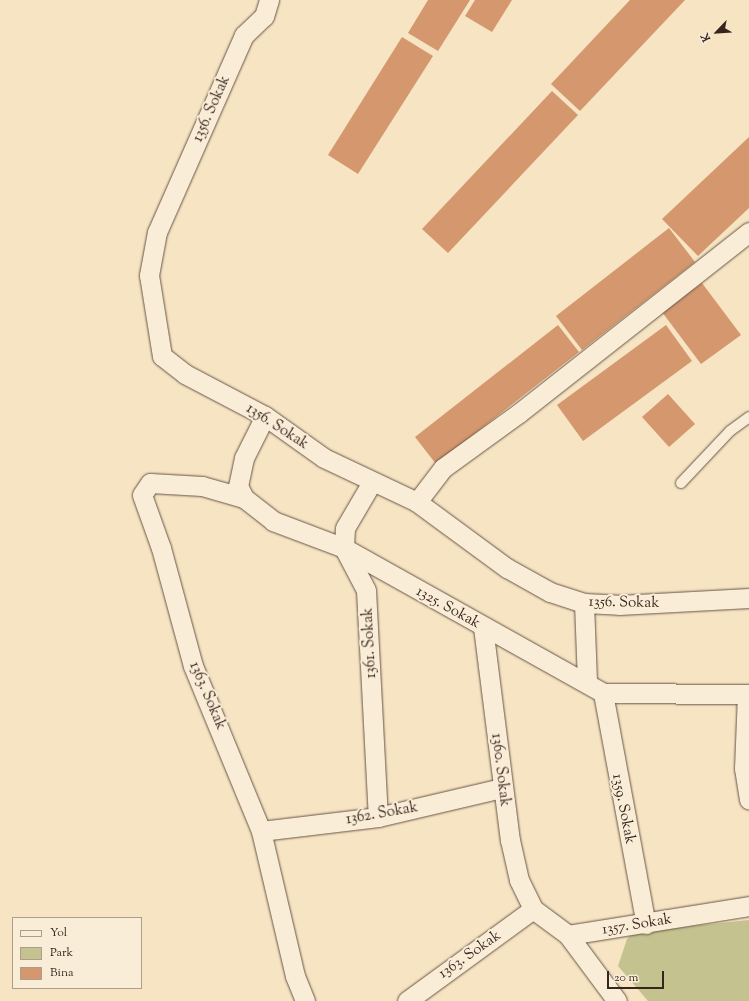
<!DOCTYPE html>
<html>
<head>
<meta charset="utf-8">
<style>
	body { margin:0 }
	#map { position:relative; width:749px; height:1001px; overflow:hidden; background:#f7e4c3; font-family:"Sorts Mill Goudy",serif }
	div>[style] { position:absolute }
	.green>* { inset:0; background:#c4c28f }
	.building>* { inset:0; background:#d4976e }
	.roads { filter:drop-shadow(0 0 1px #675546) drop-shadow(0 0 1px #675546) }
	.service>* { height:10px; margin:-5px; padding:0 5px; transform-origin:5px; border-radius:5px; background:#faedd8 }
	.minor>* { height:19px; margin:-9.5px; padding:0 9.5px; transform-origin:9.5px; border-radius:9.5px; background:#faedd8 }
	span { translate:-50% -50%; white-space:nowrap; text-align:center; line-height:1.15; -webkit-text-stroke:4px #faedd8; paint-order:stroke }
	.street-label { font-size:15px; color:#37251d }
	.legend { position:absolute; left:12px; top:917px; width:130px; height:72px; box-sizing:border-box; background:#faedd8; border:1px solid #ac9d8d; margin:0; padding:5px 7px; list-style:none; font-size:12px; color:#37251d }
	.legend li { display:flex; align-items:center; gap:8px; height:20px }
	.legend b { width:20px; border:1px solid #ac9d8d }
	.north { position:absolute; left:697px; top:12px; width:40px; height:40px; -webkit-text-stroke:3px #faedd8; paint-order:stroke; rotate:245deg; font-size:11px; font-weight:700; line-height:16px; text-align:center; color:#37251d }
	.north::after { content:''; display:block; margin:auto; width:14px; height:18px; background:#37251d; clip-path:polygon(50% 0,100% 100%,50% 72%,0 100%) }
	.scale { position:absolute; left:607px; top:971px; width:57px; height:18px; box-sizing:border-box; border:2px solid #37251d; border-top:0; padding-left:5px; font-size:12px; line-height:14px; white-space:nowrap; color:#37251d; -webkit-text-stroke:3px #faedd8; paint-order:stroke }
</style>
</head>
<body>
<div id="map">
	<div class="green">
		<i style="clip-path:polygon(749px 920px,749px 1001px,648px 1001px,618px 966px,627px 939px,634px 932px)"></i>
	</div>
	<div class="building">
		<i style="clip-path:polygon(428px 0,470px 0,438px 51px,408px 33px)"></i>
		<i style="clip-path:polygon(475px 0,512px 0,492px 32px,465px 16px)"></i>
		<i style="clip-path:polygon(630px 0,685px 0,580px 111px,551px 84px)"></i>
		<i style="clip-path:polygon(402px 37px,433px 56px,358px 174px,328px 155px)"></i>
		<i style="clip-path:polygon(552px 91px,578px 115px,448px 253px,422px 229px)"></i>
		<i style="clip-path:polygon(749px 137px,749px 208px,698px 256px,662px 219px)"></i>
		<i style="clip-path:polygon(669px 228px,695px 262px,582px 350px,556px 316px)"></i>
		<i style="clip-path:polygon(702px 283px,741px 335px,701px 364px,662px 312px)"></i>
		<i style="clip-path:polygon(558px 325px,579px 352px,436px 464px,415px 437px)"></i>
		<i style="clip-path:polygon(666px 325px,692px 361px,583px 441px,557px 405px)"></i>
		<i style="clip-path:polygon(668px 394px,695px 424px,669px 447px,642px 417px)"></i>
	</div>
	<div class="roads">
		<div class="service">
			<i style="left:681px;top:483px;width:71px;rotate:-46.7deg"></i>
			<i style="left:730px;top:431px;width:24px;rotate:-36deg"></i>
		</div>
		<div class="minor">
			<i style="left:269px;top:0;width:17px;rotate:107deg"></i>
			<i style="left:264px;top:16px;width:28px;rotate:136deg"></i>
			<i style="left:244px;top:35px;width:215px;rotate:113.8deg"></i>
			<i style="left:157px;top:232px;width:44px;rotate:100.5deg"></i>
			<i style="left:149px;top:275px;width:82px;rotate:80.9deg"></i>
			<i style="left:162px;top:356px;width:29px;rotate:38deg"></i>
			<i style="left:185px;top:374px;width:90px;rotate:27.7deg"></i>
			<i style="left:265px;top:416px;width:72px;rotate:35.4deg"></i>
			<i style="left:324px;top:458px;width:103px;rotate:25.3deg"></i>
			<i style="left:417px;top:502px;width:112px;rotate:36.3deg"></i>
			<i style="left:507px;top:568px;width:49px;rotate:29.2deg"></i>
			<i style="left:550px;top:592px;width:36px;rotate:18deg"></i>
			<i style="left:584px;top:603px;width:35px;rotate:3deg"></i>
			<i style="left:619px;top:605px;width:130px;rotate:-3.1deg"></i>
			<i style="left:265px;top:416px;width:47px;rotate:116.6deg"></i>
			<i style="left:244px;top:458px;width:29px;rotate:102deg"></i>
			<i style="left:238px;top:486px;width:13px;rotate:63deg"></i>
			<i style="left:244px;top:498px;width:37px;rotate:38deg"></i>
			<i style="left:273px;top:521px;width:76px;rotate:20.8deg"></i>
			<i style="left:344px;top:548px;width:297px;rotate:29.2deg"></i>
			<i style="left:603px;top:693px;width:146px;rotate:0.4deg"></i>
			<i style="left:372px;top:482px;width:53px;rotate:120.4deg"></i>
			<i style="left:345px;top:528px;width:20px;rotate:93deg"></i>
			<i style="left:344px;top:548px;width:47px;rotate:62.4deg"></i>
			<i style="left:366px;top:590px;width:227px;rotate:87deg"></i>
			<i style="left:244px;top:498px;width:44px;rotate:-164.1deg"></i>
			<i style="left:202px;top:486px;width:52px;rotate:-176.7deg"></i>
			<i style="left:150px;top:483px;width:14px;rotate:124deg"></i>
			<i style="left:142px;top:495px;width:56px;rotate:70.3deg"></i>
			<i style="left:161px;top:548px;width:122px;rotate:74.8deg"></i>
			<i style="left:193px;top:666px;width:178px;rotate:67.6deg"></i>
			<i style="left:261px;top:831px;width:149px;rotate:76.8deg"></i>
			<i style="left:295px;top:976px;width:27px;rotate:68deg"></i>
			<i style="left:417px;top:502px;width:43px;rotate:-52.6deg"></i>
			<i style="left:443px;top:468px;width:94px;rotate:-35.9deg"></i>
			<i style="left:519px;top:413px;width:293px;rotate:-38.2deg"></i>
			<i style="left:584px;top:603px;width:79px;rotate:87.8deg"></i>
			<i style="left:483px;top:627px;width:215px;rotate:82.8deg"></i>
			<i style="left:510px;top:840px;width:41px;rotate:77.3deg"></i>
			<i style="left:519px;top:880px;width:32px;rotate:64deg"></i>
			<i style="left:533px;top:909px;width:44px;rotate:36.6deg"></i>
			<i style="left:568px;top:935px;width:183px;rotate:-9.1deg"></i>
			<i style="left:603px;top:693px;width:235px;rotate:79.5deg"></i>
			<i style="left:747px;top:694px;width:74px;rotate:92.3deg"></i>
			<i style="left:744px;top:768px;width:32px;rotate:81deg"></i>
			<i style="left:261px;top:831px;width:118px;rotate:-6.8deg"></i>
			<i style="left:378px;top:817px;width:127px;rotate:-13.2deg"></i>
			<i style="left:568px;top:935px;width:82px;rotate:53.4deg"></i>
			<i style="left:407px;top:1001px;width:156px;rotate:-36.1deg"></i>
		</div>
	</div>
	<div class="street-label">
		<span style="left:212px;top:109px;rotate:-66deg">1356. Sokak</span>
		<span style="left:277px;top:427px;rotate:33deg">1356. Sokak</span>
		<span style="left:624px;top:603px;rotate:1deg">1356. Sokak</span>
		<span style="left:448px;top:608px;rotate:29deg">1325. Sokak</span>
		<span style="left:370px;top:643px;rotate:-93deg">1361. Sokak</span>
		<span style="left:207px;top:696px;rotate:67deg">1363. Sokak</span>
		<span style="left:500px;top:770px;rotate:83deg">1360. Sokak</span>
		<span style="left:623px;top:809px;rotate:79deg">1359. Sokak</span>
		<span style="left:382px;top:814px;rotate:-10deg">1362. Sokak</span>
		<span style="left:637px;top:925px;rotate:-9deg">1357. Sokak</span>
		<span style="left:470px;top:955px;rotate:-35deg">1363. Sokak</span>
	</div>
	<ul class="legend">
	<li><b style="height:5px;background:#faedd8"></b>Yol</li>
	<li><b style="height:11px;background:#c4c28f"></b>Park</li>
	<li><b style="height:11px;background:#d4976e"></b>Bina</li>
	</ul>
	<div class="north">K</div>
	<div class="scale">20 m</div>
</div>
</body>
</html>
